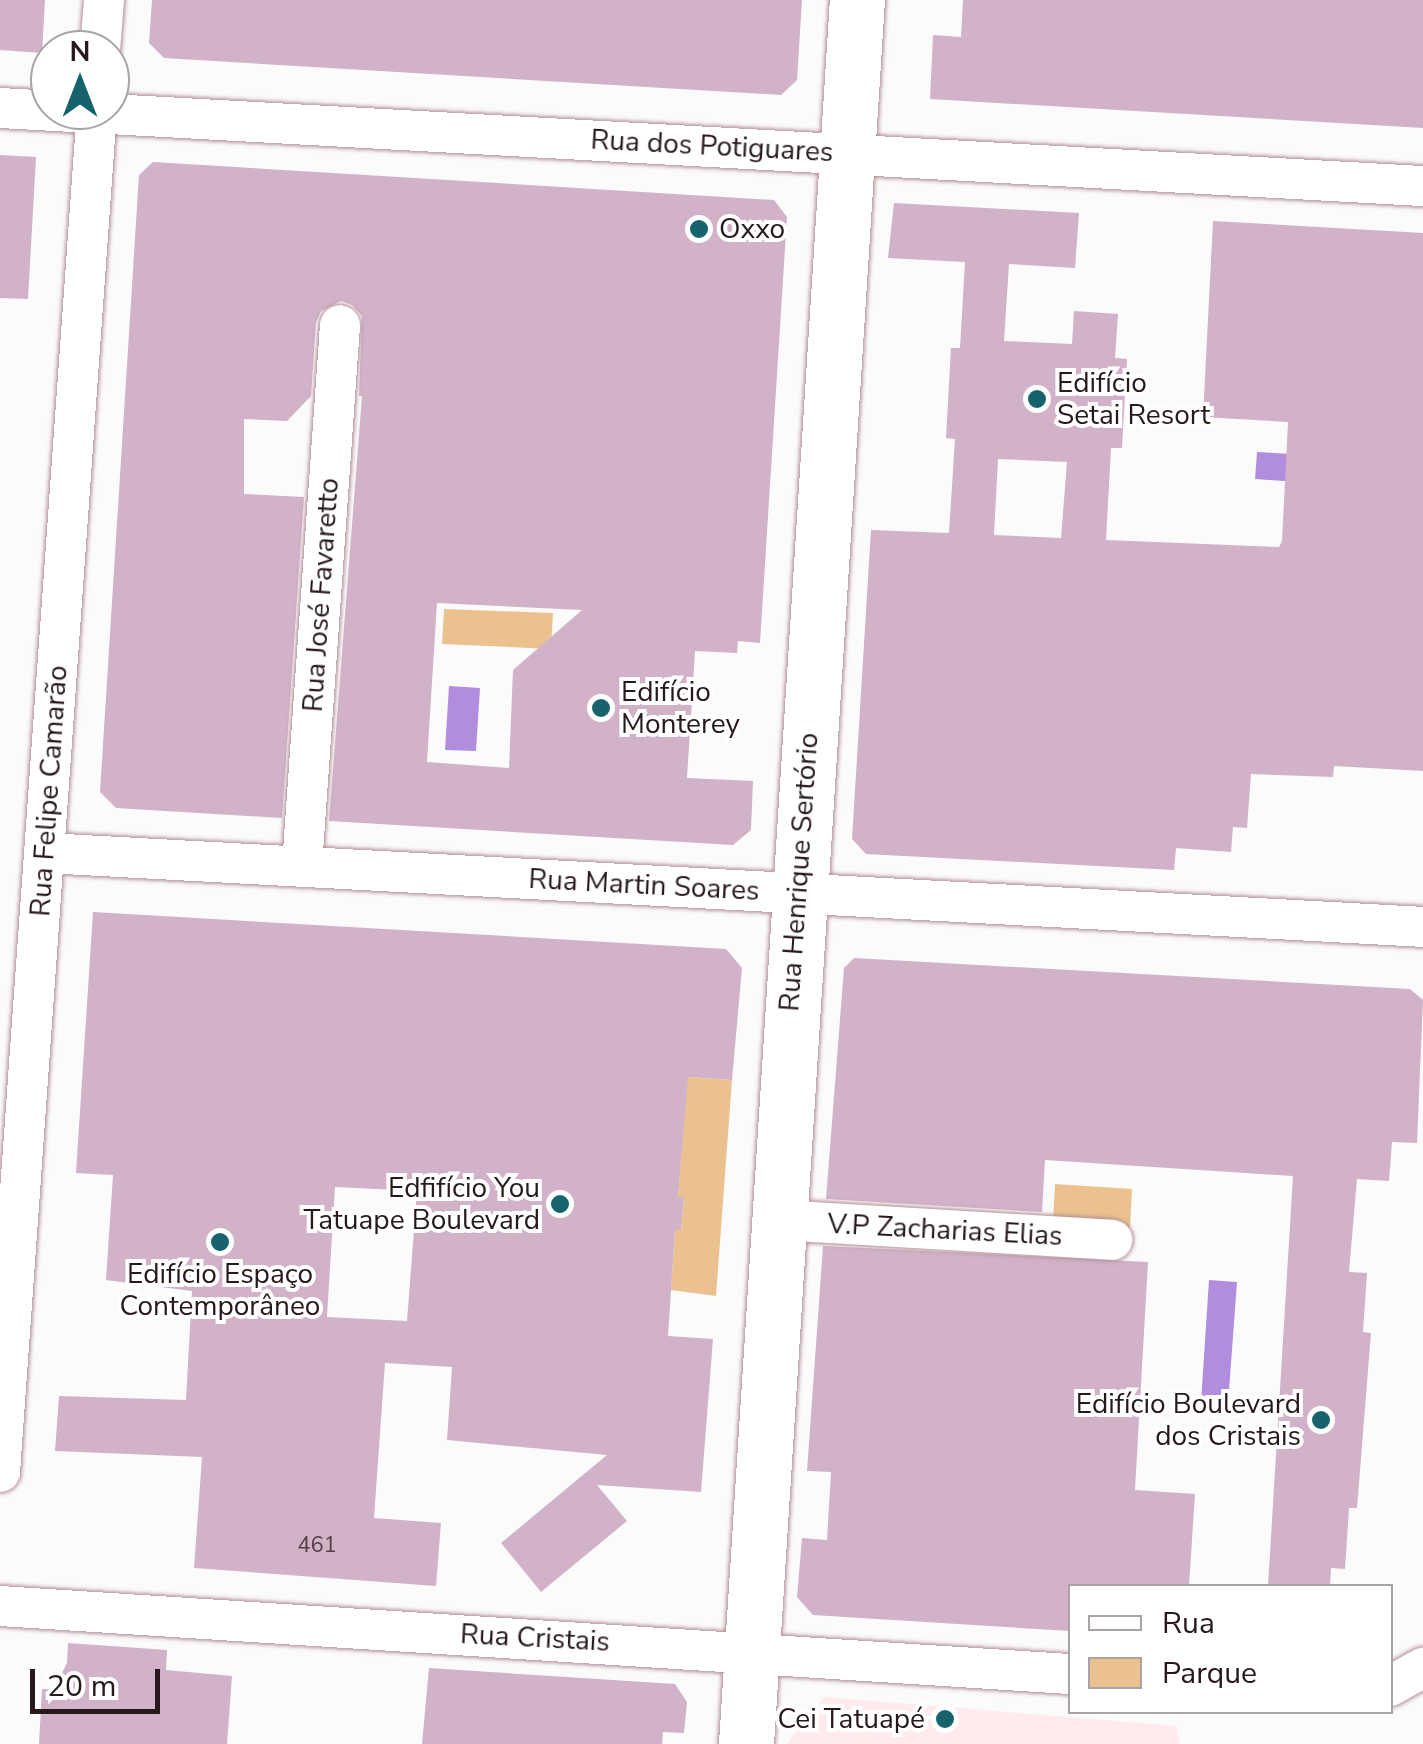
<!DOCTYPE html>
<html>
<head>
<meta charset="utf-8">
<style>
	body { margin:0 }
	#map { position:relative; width:1423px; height:1744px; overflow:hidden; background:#fbfbfb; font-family:"Nunito Sans",sans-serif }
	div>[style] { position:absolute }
	.built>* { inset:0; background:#ffeaed }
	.green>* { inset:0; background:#ebc28f }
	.water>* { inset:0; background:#b18dde }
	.building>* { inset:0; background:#d1b2c8 }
	.roads { filter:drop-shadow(0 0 2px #b38d93) drop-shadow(0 0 2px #b38d93) }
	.street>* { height:40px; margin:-20px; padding:0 20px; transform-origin:20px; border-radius:20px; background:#fff }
	.secondary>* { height:55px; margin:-27.5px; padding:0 27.5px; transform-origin:27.5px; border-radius:27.5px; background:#fff }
	.dots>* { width:28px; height:28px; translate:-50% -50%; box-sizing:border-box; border:5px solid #fff; border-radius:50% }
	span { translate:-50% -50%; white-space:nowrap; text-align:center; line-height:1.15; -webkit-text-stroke:8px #fff; paint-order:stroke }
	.number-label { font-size:22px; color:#523f46 }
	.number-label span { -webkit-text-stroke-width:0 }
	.street-label { font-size:28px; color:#27191b }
	.poi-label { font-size:28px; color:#27191b }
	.left { translate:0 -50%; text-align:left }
	.right { translate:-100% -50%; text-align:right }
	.legend { position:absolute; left:1068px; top:1584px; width:325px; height:130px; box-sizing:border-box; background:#fff; border:2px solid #a9a3a4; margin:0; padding:12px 18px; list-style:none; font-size:30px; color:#27191b }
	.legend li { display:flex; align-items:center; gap:20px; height:50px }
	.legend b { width:50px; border:2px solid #a9a3a4 }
	.north { position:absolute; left:30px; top:30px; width:100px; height:100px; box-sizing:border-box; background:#fff; border:2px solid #a9a3a4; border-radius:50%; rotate:0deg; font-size:28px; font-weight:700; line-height:40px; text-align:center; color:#27191b }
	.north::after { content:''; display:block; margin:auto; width:35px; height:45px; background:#16636d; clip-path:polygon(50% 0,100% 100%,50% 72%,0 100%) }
	.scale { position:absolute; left:30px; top:1669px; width:130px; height:45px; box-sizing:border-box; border:5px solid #27191b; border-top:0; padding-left:12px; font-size:30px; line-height:35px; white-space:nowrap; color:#27191b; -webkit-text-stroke:8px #fff; paint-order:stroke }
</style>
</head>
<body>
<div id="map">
	<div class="built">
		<i style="clip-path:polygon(824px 1697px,1176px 1726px,1180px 1744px,787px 1744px)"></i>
	</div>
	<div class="green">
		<i style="clip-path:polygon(444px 609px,553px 613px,551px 649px,442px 644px)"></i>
		<i style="clip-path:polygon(687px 1077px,732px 1080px,716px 1296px,671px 1290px,675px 1230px,681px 1230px,684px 1198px,678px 1197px)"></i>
		<i style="clip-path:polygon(1055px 1184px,1132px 1189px,1130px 1227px,1053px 1223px)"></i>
	</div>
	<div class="water">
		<i style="clip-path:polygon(1257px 452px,1326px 456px,1325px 484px,1255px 479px)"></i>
		<i style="clip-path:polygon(449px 686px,480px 688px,476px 751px,445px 750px)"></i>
		<i style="clip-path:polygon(1209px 1280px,1237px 1282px,1228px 1404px,1201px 1402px)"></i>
	</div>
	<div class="building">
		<i style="clip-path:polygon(0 0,45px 0,42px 53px,0 50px)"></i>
		<i style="clip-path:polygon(152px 0,802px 0,797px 80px,781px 95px,164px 58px,149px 43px)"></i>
		<i style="clip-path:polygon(963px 0,1423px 0,1423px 128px,930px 99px,933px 35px,961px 37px)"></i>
		<i style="clip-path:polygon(0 155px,36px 157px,28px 299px,0 298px)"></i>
		<i style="clip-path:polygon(evenodd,153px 162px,774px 200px,787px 217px,760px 643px,738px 641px,737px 653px,695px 651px,687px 778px,753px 781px,751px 830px,733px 845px,329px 821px,362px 396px,359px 396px,362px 316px,352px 305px,341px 301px,321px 311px,316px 322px,311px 396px,287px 421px,244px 419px,244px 494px,304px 497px,282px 818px,116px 808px,100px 792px,139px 175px,153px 162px,437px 603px,582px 610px,513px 670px,509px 768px,427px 762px,437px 603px)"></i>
		<i style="clip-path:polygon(evenodd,894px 203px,1079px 213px,1075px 268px,1009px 264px,1004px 341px,1072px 344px,1074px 311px,1118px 314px,1115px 358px,1127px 359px,1122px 448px,1111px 448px,1106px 540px,1279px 547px,1282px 541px,1288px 422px,1203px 417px,1213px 221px,1423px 233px,1423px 771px,1334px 766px,1333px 777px,1251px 774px,1247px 828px,1233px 827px,1231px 852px,1176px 848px,1174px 870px,866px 854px,852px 839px,871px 530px,949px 533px,955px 439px,946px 438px,951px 348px,960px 348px,965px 262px,888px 258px,894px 203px,998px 459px,1067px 462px,1061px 538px,994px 535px,998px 459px)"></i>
		<i style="clip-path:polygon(evenodd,93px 912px,726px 949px,742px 968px,732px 1080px,688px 1077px,678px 1197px,684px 1197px,681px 1230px,675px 1230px,668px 1336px,713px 1339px,701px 1492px,597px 1485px,627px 1521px,541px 1592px,501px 1543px,607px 1455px,447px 1440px,452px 1367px,385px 1363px,374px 1518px,441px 1523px,436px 1586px,194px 1568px,202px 1457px,55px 1451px,59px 1396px,186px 1400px,192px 1291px,106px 1280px,113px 1175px,76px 1173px,93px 912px,335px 1187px,417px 1191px,407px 1321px,327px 1317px,335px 1187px)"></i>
		<i style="clip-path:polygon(854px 958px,1410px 989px,1423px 1000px,1417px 1143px,1392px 1142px,1389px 1181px,1357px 1179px,1349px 1272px,1367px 1273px,1363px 1332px,1371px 1333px,1357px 1508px,1349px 1508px,1345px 1569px,1331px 1568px,1330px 1586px,1268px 1586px,1293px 1176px,1045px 1160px,1042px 1212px,826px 1199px,844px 968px)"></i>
		<i style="clip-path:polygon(823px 1246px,1148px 1262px,1135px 1490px,1195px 1494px,1189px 1586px,1070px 1586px,1070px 1631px,813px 1615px,797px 1597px,802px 1538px,827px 1540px,831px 1472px,807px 1471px)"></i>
		<i style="clip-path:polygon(68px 1643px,167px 1650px,166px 1670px,232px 1676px,227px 1744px,39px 1744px,42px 1689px,54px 1689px,67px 1663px)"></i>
		<i style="clip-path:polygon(429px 1668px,675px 1684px,687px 1702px,684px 1733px,663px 1732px,662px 1744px,422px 1744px)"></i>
	</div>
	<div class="roads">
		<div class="street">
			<i style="left:100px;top:50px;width:50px;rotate:-85.4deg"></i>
			<i style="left:0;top:108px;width:1425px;rotate:3.14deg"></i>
			<i style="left:45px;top:853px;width:1380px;rotate:3.07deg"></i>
			<i style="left:302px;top:866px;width:542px;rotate:-85.98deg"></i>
			<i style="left:778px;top:1220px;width:335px;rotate:3.4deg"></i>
			<i style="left:0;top:1472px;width:1365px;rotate:-85.93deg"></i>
			<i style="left:0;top:1606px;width:1072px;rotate:3.64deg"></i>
			<i style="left:1390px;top:1686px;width:38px;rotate:-29deg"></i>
		</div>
		<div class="secondary">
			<i style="left:746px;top:1744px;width:1748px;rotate:-86.36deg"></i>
		</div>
	</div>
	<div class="dots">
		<i style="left:699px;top:229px;background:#16636d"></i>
		<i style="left:1037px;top:399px;background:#16636d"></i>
		<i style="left:601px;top:708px;background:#16636d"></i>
		<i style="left:560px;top:1204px;background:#16636d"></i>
		<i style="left:220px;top:1242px;background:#16636d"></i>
		<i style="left:1321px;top:1420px;background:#16636d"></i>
		<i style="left:945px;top:1719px;background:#16636d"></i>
	</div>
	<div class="number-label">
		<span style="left:317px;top:1546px">461</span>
	</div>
	<div class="street-label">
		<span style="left:712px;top:146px;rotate:3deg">Rua dos Potiguares</span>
		<span style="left:321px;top:595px;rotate:-86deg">Rua José Favaretto</span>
		<span style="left:49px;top:791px;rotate:-86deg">Rua Felipe Camarão</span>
		<span style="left:799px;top:872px;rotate:-86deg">Rua Henrique Sertório</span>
		<span style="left:644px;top:885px;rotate:3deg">Rua Martin Soares</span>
		<span style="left:945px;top:1230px;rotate:3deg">V.P Zacharias Elias</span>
		<span style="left:535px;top:1638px;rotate:3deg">Rua Cristais</span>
	</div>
	<div class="poi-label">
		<span class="left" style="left:719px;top:229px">Oxxo</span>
		<span class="left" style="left:1057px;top:399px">Edifício<br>Setai Resort</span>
		<span class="left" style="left:621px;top:708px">Edifício<br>Monterey</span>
		<span class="right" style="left:540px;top:1204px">Edfifício You<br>Tatuape Boulevard</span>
		<span style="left:220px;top:1290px">Edifício Espaço<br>Contemporâneo</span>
		<span class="right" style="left:1301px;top:1420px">Edifício Boulevard<br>dos Cristais</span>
		<span class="right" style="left:925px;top:1719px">Cei Tatuapé</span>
	</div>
	<ul class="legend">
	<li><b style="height:12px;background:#fff"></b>Rua</li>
	<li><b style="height:28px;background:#ebc28f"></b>Parque</li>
	</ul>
	<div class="north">N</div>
	<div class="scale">20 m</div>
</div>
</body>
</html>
